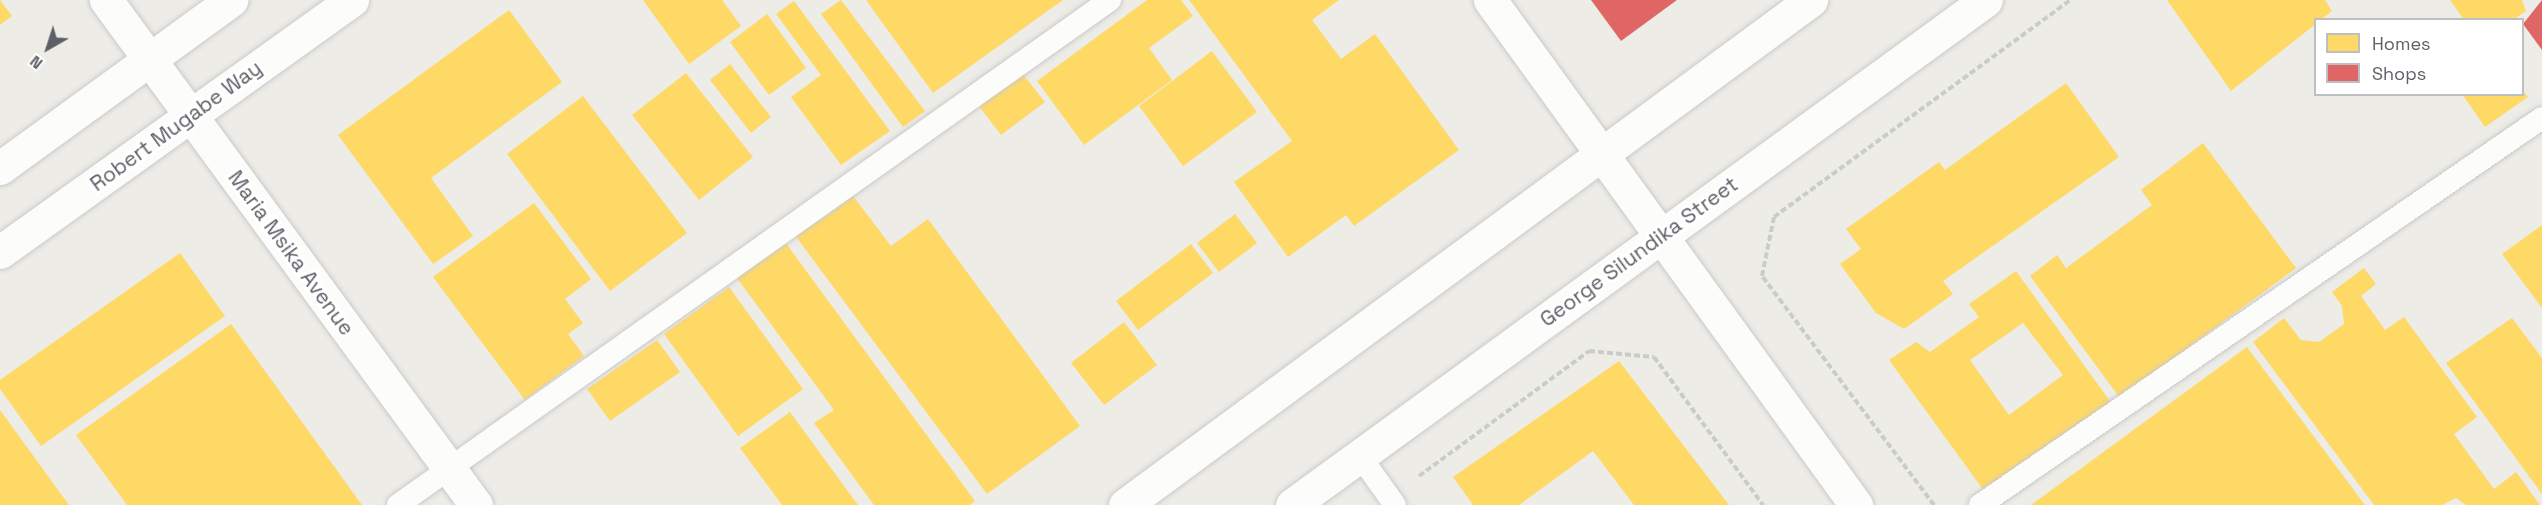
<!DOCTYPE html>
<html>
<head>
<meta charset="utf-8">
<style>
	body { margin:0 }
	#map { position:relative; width:2542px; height:505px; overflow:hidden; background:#edece7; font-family:"Space Grotesk",sans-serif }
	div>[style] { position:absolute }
	.homes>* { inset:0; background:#ffd966 }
	.shops>* { inset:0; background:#e06666 }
	.path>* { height:4px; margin-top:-2px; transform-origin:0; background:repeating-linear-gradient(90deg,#c9cdca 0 6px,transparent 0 9px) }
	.roads { filter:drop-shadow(0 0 2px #cacaca) drop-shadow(0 0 2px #cacaca) }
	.service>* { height:22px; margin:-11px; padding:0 11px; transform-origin:11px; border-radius:11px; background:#fcfcfb }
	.minor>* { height:33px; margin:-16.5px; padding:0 16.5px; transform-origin:16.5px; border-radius:16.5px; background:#fcfcfb }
	.secondary>* { height:33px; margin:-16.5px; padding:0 16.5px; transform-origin:16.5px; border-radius:16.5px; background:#fcfcfb }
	span { translate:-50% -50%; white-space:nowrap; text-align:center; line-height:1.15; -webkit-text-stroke:6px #fff; paint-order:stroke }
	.street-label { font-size:21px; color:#5d6066 }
	.legend { position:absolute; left:2314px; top:18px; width:210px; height:78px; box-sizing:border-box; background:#fff; border:2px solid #bebfc2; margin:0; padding:8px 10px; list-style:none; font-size:18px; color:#5d6066 }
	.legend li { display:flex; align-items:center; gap:12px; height:30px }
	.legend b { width:30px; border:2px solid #bebfc2 }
	.north { position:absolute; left:18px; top:18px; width:60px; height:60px; -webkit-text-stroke:4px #fff; paint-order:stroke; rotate:219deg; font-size:16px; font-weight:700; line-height:24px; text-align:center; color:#5d6066 }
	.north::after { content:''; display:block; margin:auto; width:21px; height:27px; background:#5d6066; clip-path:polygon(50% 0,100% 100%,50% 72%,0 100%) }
</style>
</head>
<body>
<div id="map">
	<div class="homes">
		<i style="clip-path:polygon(0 0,12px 16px,0 25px)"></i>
		<i style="clip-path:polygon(643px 0,722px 0,741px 26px,689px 64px)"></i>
		<i style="clip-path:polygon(841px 0,925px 111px,903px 127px,821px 14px)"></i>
		<i style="clip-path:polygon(866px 0,1063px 0,933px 93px)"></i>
		<i style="clip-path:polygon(1147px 0,1181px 0,1193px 16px,1149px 48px,1172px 80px,1084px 145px,1037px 81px)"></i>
		<i style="clip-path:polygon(1189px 0,1339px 0,1312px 20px,1341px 59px,1375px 34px,1459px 150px,1354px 226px,1346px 215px,1288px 257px,1234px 182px,1292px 141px)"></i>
		<i style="clip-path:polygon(2167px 0,2325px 0,2332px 11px,2231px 91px)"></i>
		<i style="clip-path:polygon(2450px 0,2522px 0,2526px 11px,2513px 20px,2464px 20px)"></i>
		<i style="clip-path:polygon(794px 1px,890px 131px,841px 165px,791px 97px,821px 75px,776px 14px)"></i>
		<i style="clip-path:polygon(509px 10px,562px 82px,431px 178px,473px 236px,433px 264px,338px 135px)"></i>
		<i style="clip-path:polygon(767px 14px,806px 68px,769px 95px,730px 42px)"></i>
		<i style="clip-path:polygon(1212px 51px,1257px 112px,1183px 166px,1139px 106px)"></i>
		<i style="clip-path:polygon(730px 64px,771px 117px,751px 133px,710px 80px)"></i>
		<i style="clip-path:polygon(686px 73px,753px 157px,699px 200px,632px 115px)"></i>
		<i style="clip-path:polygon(1022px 73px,1045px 102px,1001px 135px,979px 106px)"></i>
		<i style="clip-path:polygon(2066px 83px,2119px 157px,1943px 281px,1953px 294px,1904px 329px,1876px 313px,1840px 264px,1861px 249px,1846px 229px,1939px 162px,1945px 170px)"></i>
		<i style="clip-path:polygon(2522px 90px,2528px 97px,2485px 127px,2462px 94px,2522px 94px)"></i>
		<i style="clip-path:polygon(583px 96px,687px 233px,610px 291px,507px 154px)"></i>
		<i style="clip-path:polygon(2203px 143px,2296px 268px,2120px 398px,2030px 276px,2057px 255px,2066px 268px,2152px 205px,2141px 190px)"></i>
		<i style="clip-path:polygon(850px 192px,891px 246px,928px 219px,1080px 426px,987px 494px,794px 234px)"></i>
		<i style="clip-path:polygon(534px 203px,591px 279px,565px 299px,583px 323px,568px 334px,584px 356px,525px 400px,433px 277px)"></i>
		<i style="clip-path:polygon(1235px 214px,1257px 243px,1219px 272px,1197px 243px)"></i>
		<i style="clip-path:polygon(2542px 225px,2542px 308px,2502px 254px)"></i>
		<i style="clip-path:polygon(785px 242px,975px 501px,970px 505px,874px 505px,814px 423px,834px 410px,737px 278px)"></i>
		<i style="clip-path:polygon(1191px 244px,1213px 273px,1138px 330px,1116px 301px)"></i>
		<i style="clip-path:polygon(180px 253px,225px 316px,41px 446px,0 389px,0 380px)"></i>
		<i style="clip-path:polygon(2364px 268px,2376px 284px,2361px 296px,2385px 330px,2404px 317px,2477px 417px,2454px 434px,2494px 489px,2516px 472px,2540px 505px,2466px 505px,2456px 498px,2442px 505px,2374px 505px,2253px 342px,2284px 318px,2301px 340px,2319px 342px,2344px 324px,2342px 306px,2332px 292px)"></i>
		<i style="clip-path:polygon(evenodd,2016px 271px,2112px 404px,1987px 495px,1889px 360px,1916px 342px,1930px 352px,1979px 317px,1969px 304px,2016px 271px,2023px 323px,2063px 375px,2009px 415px,1970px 360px,2023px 323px)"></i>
		<i style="clip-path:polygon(729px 287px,803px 389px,738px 436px,664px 334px)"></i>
		<i style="clip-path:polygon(2512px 318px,2542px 358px,2542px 494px,2446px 363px)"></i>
		<i style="clip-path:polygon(1124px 322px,1157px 365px,1104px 405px,1071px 363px)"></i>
		<i style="clip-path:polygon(231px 324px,362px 505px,127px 505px,76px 435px)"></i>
		<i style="clip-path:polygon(657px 340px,680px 372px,610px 421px,587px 389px)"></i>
		<i style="clip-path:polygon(2247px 347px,2365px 505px,2031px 505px)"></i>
		<i style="clip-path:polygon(1619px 361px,1729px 505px,1634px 505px,1593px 451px,1519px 505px,1473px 505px,1453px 477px)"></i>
		<i style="clip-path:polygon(0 410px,69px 505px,0 505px)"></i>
		<i style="clip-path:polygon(790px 412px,858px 505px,782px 505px,740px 448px)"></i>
	</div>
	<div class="shops">
		<i style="clip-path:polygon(1591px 0,1677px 0,1621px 41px)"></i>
		<i style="clip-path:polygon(2542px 0,2542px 50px,2523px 24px)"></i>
	</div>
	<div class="path">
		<i style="left:1419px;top:476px;width:211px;rotate:-36.3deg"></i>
		<i style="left:1589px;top:351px;width:65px;rotate:5.3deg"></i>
		<i style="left:1654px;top:357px;width:184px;rotate:53.6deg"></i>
		<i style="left:1934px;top:505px;width:286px;rotate:-126.9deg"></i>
		<i style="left:1762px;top:276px;width:60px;rotate:-78.5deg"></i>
		<i style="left:1774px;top:217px;width:367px;rotate:-36.2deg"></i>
	</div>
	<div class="roads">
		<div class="service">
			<i style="left:1360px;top:456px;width:60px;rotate:54.5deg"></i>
			<i style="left:398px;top:505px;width:873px;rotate:-35.35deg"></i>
			<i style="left:1980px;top:505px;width:682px;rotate:-34.55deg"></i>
		</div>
		<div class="minor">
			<i style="left:106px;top:0;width:626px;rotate:53.77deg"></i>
			<i style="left:1490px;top:0;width:624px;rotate:54.07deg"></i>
			<i style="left:1125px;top:505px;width:852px;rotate:-36.36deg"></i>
			<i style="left:1292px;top:505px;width:858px;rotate:-36.04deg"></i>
		</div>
		<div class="secondary">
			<i style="left:0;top:168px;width:286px;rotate:-36deg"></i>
			<i style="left:0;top:252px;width:433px;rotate:-35.6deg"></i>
		</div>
	</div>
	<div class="street-label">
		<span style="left:176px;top:126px;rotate:-36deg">Robert Mugabe Way</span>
		<span style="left:1639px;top:252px;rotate:-36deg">George Silundika Street</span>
		<span style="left:291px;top:253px;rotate:54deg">Maria Msika Avenue</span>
	</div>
	<ul class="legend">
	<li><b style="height:16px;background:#ffd966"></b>Homes</li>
	<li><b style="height:16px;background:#e06666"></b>Shops</li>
	</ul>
	<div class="north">N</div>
</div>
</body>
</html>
